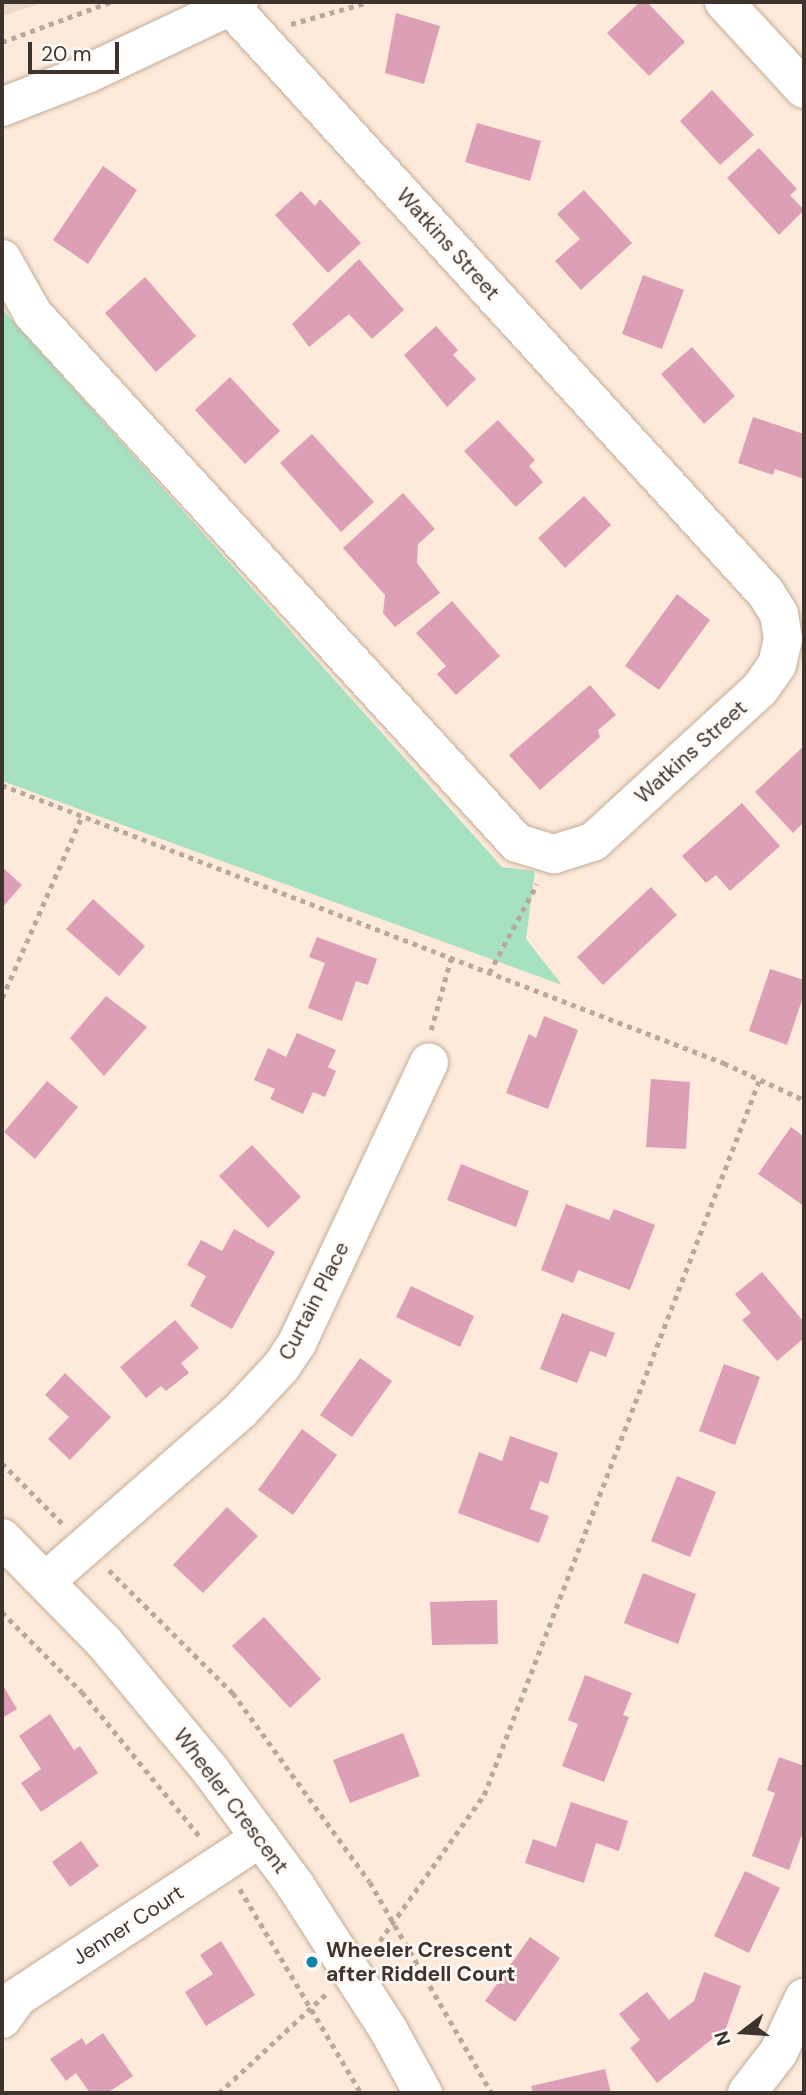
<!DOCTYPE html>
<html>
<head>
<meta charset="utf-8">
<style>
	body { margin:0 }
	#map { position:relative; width:806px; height:2095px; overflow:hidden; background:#fdeada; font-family:"DM Sans",sans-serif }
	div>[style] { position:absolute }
	.education>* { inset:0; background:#ebd9c9 }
	.green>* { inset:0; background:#a6e2c1 }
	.building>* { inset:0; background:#dc9fb5 }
	.path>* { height:4.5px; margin-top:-2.25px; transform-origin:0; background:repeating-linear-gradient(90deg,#b9a99c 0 5px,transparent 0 10px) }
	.roads { filter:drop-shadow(0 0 2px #c3ac99) drop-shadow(0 0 2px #c3ac99) }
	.minor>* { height:38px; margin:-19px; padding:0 19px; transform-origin:19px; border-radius:19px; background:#fff }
	.dots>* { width:19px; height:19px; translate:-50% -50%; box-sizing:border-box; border:4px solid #fffaf6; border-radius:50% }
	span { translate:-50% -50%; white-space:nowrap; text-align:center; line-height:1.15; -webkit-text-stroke:5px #fffaf6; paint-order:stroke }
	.street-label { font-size:21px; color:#3e342d }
	.poi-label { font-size:21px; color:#3e342d; font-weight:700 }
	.left { translate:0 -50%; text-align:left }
	.frame { position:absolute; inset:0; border:4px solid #3e342d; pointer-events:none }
	.north { position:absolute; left:708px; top:1997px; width:70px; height:70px; -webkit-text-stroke:5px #fffaf6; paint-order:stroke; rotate:253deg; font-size:19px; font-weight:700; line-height:28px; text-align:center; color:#3e342d }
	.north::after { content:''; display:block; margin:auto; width:24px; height:32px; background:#3e342d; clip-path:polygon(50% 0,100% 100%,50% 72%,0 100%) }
	.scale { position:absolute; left:28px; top:42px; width:91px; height:32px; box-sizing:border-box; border:4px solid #3e342d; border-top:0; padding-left:9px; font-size:21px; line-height:24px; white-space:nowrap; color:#3e342d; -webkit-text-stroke:5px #fffaf6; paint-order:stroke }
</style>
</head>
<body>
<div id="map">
	<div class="education">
		<i style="clip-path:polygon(2px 2px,46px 2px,2px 16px)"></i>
	</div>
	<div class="green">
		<i style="clip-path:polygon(2px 309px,502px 867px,535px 871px,526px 939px,562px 985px,2px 781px)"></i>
	</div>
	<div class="building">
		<i style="clip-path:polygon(640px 2px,647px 2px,685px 42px,649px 76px,607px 33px)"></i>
		<i style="clip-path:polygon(396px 13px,440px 26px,424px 84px,385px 73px)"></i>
		<i style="clip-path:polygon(712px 90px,754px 135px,720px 165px,680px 121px)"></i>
		<i style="clip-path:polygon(477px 123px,541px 141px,530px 181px,465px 162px)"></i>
		<i style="clip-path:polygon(759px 148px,797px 189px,790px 195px,804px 210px,779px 235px,727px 178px)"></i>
		<i style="clip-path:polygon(103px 166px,137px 190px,88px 264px,53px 240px)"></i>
		<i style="clip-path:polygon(584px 190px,632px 243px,581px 290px,555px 261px,580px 239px,557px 214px)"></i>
		<i style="clip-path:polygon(301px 191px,315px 206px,320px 199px,361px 243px,328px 273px,275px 215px)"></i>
		<i style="clip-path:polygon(359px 259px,404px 310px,372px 339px,349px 314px,309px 347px,292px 324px)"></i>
		<i style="clip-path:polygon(643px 275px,684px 290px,662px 349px,622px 334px)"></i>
		<i style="clip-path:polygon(145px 277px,196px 336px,156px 372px,105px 313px)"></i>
		<i style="clip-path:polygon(436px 326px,458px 350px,453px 355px,476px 379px,447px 407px,404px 355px)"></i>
		<i style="clip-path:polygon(692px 347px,735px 396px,704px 424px,661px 374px)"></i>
		<i style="clip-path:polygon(230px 377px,280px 431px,245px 464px,195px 410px)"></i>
		<i style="clip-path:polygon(753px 417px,804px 434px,804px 479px,775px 469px,773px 475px,738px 463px)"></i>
		<i style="clip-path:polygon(498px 420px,535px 460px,529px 466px,543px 482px,516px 507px,464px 451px)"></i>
		<i style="clip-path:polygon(312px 434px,374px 502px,341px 532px,280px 463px)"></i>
		<i style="clip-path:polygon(403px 493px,435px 529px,418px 544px,417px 563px,440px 593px,395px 627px,383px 613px,385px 595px,343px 548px)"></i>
		<i style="clip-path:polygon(584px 496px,611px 525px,565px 568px,538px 538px)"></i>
		<i style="clip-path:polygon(677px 594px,710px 620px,659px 690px,625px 666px)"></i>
		<i style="clip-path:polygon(452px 601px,500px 656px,456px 695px,437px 674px,446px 666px,416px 633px)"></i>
		<i style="clip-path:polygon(590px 685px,616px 715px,598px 730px,600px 737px,540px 790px,509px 755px)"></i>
		<i style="clip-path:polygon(804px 746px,804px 822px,793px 833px,755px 792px)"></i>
		<i style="clip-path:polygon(742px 803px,780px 846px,730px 891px,716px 875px,706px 883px,682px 856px)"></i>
		<i style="clip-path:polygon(2px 867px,22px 885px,2px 908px)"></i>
		<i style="clip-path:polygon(651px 887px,677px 915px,603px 985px,577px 957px)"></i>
		<i style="clip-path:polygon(93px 899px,145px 946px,119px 976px,66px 929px)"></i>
		<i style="clip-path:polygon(317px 937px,377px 959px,368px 985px,356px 981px,342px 1021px,308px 1008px,325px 963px,309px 957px)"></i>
		<i style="clip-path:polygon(770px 969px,804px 980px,804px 994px,787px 1045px,749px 1031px)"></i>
		<i style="clip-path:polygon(106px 996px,147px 1027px,104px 1076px,70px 1038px)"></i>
		<i style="clip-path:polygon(544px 1016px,578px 1030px,548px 1109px,506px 1093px,529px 1034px,536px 1038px)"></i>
		<i style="clip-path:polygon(297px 1033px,336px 1050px,328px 1067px,336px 1071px,325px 1097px,313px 1092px,303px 1114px,270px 1099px,275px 1089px,254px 1080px,268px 1048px,286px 1057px)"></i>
		<i style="clip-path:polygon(651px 1079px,690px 1082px,686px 1149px,646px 1147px)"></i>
		<i style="clip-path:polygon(47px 1081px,78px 1107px,35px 1159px,4px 1132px)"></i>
		<i style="clip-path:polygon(791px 1127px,804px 1137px,804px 1206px,758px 1174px)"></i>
		<i style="clip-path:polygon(252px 1145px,301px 1197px,268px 1228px,219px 1176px)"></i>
		<i style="clip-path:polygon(461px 1164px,529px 1191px,516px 1227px,447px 1200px)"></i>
		<i style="clip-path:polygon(566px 1204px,609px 1220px,614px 1209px,655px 1225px,630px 1290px,578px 1270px,573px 1283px,541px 1270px)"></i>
		<i style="clip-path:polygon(234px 1229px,275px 1252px,232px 1329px,190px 1306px,206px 1276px,187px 1265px,201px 1240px,222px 1251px)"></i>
		<i style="clip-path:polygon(762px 1272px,804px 1322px,804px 1338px,777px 1361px,742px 1320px,751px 1313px,735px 1294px)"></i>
		<i style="clip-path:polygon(411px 1286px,474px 1316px,460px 1347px,396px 1317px)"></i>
		<i style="clip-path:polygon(562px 1313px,615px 1333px,606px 1357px,590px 1351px,577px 1383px,540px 1369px)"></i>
		<i style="clip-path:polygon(175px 1320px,199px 1348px,181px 1363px,189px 1373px,166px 1391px,161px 1386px,146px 1398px,120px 1367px)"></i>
		<i style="clip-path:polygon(360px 1358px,392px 1381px,352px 1437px,320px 1415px)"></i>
		<i style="clip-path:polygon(724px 1364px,760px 1377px,735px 1445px,699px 1431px)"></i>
		<i style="clip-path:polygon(65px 1373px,111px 1417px,70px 1460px,48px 1439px,69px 1417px,45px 1395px)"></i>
		<i style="clip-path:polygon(302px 1429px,337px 1455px,293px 1515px,258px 1490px)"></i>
		<i style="clip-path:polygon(510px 1436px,558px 1453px,548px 1484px,540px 1481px,530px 1509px,549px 1516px,539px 1543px,458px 1513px,479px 1452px,502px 1461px)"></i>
		<i style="clip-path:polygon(677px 1476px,716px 1492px,690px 1557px,651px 1541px)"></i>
		<i style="clip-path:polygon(227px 1507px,258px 1536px,203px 1593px,173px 1565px)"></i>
		<i style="clip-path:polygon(643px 1573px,696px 1594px,678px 1644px,624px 1623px)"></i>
		<i style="clip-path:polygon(497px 1600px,498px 1644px,432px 1645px,430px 1602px)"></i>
		<i style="clip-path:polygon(264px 1617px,321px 1679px,290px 1708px,232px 1646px)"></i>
		<i style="clip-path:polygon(585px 1675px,632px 1693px,623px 1715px,629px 1717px,604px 1782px,562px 1766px,578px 1724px,568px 1720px)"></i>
		<i style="clip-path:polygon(2px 1684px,17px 1709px,2px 1718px)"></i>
		<i style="clip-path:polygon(50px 1714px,74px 1750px,80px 1746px,98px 1773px,41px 1812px,21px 1783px,41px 1769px,19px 1736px)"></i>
		<i style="clip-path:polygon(403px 1733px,420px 1776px,350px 1803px,333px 1760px)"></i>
		<i style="clip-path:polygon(779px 1757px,804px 1766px,804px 1829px,789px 1870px,752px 1856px,775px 1793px,767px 1790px)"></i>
		<i style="clip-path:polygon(571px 1802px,628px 1821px,619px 1851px,596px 1843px,584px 1883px,525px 1863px,533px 1839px,556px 1847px)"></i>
		<i style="clip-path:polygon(81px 1841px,99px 1866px,70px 1887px,52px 1862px)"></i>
		<i style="clip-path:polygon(745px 1871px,780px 1888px,749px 1953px,714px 1936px)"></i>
		<i style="clip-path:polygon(530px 1937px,560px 1958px,515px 2022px,485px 2001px)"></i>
		<i style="clip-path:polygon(221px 1941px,255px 1995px,206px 2026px,185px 1992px,213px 1974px,200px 1955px)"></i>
		<i style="clip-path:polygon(704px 1972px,741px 1986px,726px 2028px,657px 2083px,630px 2048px,640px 2040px,619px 2014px,647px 1992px,669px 2020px,694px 2001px)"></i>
		<i style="clip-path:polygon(103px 2033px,133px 2076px,107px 2093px,90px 2093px,76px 2073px,66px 2081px,50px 2059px,82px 2038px,86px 2045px)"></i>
		<i style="clip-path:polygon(605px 2069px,611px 2093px,533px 2093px,531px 2086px)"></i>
	</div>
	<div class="path">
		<i style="left:291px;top:24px;width:81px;rotate:-15.8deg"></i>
		<i style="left:2px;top:42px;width:115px;rotate:-20.3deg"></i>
		<i style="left:2px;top:785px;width:774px;rotate:21.06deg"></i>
		<i style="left:724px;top:1063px;width:88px;rotate:24.8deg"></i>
		<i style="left:489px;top:973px;width:101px;rotate:-61.7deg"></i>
		<i style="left:2px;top:998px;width:199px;rotate:-66.3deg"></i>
		<i style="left:431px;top:1030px;width:75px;rotate:-74.5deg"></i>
		<i style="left:2px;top:1463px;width:86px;rotate:45deg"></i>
		<i style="left:109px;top:1570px;width:175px;rotate:44.8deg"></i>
		<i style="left:233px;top:1693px;width:233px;rotate:54.1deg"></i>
		<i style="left:370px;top:1882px;width:244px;rotate:60deg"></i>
		<i style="left:2px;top:1612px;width:113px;rotate:45deg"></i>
		<i style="left:82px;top:1692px;width:188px;rotate:50.8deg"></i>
		<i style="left:240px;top:1889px;width:237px;rotate:59.3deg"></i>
		<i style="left:374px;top:1949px;width:189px;rotate:-54.5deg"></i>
		<i style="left:484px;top:1795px;width:765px;rotate:-68.94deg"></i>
		<i style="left:219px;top:2093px;width:147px;rotate:-42.8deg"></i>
	</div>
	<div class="roads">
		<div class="minor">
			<i style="left:724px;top:2px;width:118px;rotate:47.4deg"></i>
			<i style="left:2px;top:107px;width:93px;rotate:-21.3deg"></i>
			<i style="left:89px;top:73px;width:166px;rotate:-25.3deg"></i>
			<i style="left:2px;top:259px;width:63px;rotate:60.6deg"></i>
			<i style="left:33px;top:314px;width:717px;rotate:47.54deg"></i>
			<i style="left:517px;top:843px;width:39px;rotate:17deg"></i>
			<i style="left:554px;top:854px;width:41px;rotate:-17.1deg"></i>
			<i style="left:593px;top:842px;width:226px;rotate:-42.5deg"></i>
			<i style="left:760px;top:689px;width:29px;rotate:-55deg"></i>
			<i style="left:777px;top:665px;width:27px;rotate:-77deg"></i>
			<i style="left:783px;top:639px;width:25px;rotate:-99deg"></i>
			<i style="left:779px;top:614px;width:26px;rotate:-122deg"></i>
			<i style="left:765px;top:592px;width:792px;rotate:-132.39deg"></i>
			<i style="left:2px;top:1538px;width:146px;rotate:45.6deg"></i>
			<i style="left:104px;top:1642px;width:168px;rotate:50.3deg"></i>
			<i style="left:211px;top:1771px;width:142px;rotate:53.6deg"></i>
			<i style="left:295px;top:1885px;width:174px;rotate:57.2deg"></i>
			<i style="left:389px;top:2031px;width:71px;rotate:61.3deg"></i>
			<i style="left:46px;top:1581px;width:259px;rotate:-41.2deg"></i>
			<i style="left:241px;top:1410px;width:59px;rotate:-47.1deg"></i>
			<i style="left:281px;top:1367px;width:29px;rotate:-56deg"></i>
			<i style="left:297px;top:1343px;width:310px;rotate:-64.8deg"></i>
			<i style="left:2px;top:2019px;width:27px;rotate:-54deg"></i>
			<i style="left:18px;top:1997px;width:290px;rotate:-33.3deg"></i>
			<i style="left:747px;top:2093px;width:51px;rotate:-52.2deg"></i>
			<i style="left:778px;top:2053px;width:61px;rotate:-64.7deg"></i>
		</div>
	</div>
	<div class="dots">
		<i style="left:312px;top:1962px;background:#1083a9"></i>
	</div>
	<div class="street-label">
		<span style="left:448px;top:244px;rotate:48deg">Watkins Street</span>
		<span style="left:691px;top:752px;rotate:-42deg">Watkins Street</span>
		<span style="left:314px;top:1301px;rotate:-63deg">Curtain Place</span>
		<span style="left:231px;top:1801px;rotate:53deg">Wheeler Crescent</span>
		<span style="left:128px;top:1925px;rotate:-33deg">Jenner Court</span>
	</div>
	<div class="poi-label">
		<span class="left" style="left:326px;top:1962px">Wheeler Crescent<br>after Riddell Court</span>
	</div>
	<div class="frame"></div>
	<div class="north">N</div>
	<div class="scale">20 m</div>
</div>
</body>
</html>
